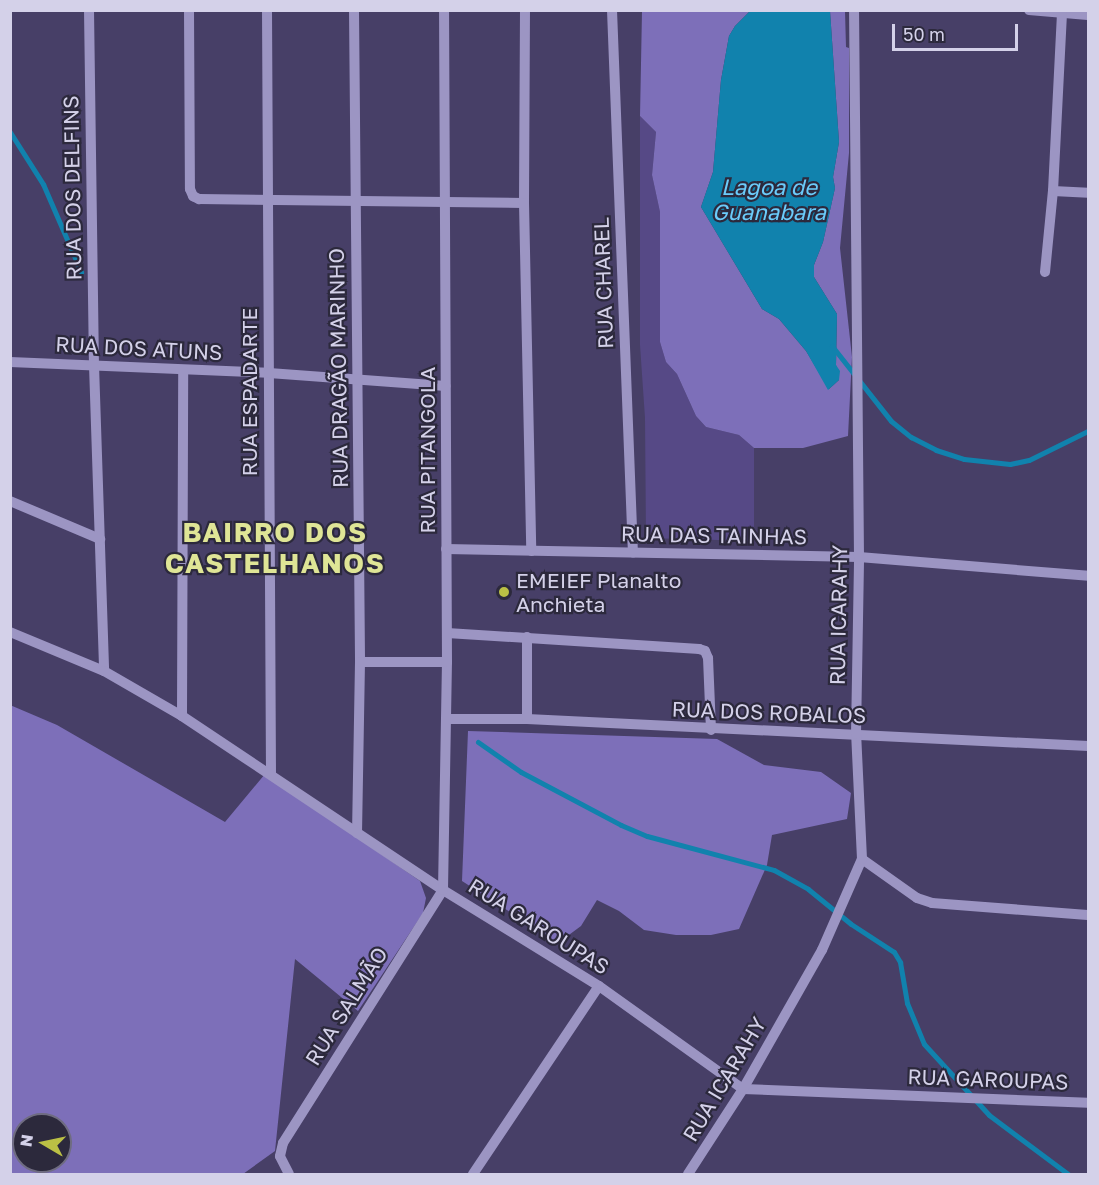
<!DOCTYPE html>
<html>
<head>
<meta charset="utf-8">
<style>
	body { margin:0 }
	#map { position:relative; width:1099px; height:1185px; overflow:hidden; background:#473f67; font-family:"Golos Text",sans-serif }
	div>[style] { position:absolute }
	.green>* { inset:0; background:#564986 }
	.forest>* { inset:0; background:#7d6fb9 }
	.water>* { inset:0; background:#1182ad }
	.stream>* { height:5px; margin:-2.5px; padding:0 2.5px; transform-origin:2.5px; border-radius:2.5px; background:#1182ad }
	.minor>* { height:10px; margin:-5px; padding:0 5px; transform-origin:5px; border-radius:5px; background:#9c95c3 }
	.dots>* { width:16px; height:16px; translate:-50% -50%; box-sizing:border-box; border:3px solid #2c293c; border-radius:50% }
	span { translate:-50% -50%; white-space:nowrap; text-align:center; line-height:1.15; -webkit-text-stroke:4.5px #2c293c; paint-order:stroke }
	.street-label { font-size:21px; color:#d4d1e9 }
	.poi-label { font-size:21px; color:#d4d1e9 }
	.left { translate:0 -50%; text-align:left }
	.water-label { font-size:22px; color:#6bccfb; font-style:italic }
	.district-label { font-size:27px; color:#dfe596; font-weight:700; letter-spacing:1.5px }
	.frame { position:absolute; inset:0; border:12px solid #d4d1e9; pointer-events:none }
	.north { position:absolute; left:12px; top:1113px; width:60px; height:60px; box-sizing:border-box; background:#2c293c; border:2px solid #6f6c81; border-radius:50%; rotate:279deg; font-size:16px; font-weight:700; line-height:24px; text-align:center; color:#d4d1e9 }
	.north::after { content:''; display:block; margin:auto; width:21px; height:27px; background:#bbc045; clip-path:polygon(50% 0,100% 100%,50% 72%,0 100%) }
	.scale { position:absolute; left:892px; top:24px; width:126px; height:27px; box-sizing:border-box; border:3px solid #d4d1e9; border-top:0; padding-left:8px; font-size:18px; line-height:21px; white-space:nowrap; color:#d4d1e9; -webkit-text-stroke:4px #2c293c; paint-order:stroke }
</style>
</head>
<body>
<div id="map">
	<div class="green">
		<i style="clip-path:polygon(640px 116px,656px 132px,652px 175px,660px 212px,660px 342px,666px 362px,677px 374px,696px 416px,706px 427px,739px 435px,754px 448px,754px 541px,646px 538px,645px 418px,640px 345px)"></i>
	</div>
	<div class="forest">
		<i style="clip-path:polygon(642px 11px,750px 11px,735px 26px,729px 36px,721px 80px,713px 172px,701px 207px,762px 309px,779px 319px,806px 351px,829px 389px,839px 380px,836px 365px,837px 314px,814px 277px,814px 265px,823px 242px,835px 188px,833px 177px,839px 142px,830px 11px,845px 11px,846px 47px,849px 48px,849px 153px,840px 248px,852px 357px,848px 436px,803px 448px,754px 448px,739px 435px,706px 427px,696px 416px,677px 374px,666px 362px,660px 342px,660px 212px,652px 175px,656px 132px,640px 116px)"></i>
		<i style="clip-path:polygon(evenodd,10px 705px,57px 725px,225px 822px,265px 774px,420px 881px,426px 898px,423px 913px,358px 1011px,295px 959px,275px 1151px,243px 1174px,11px 1174px,10px 705px,24px 1125px,60px 1125px,60px 1161px,24px 1161px,24px 1125px)"></i>
		<i style="clip-path:polygon(468px 731px,717px 739px,764px 765px,821px 772px,851px 793px,847px 819px,772px 835px,767px 865px,739px 929px,711px 935px,676px 935px,644px 930px,619px 911px,597px 900px,581px 926px,558px 943px,462px 881px)"></i>
	</div>
	<div class="water">
		<i style="clip-path:polygon(750px 11px,830px 11px,839px 142px,833px 177px,835px 188px,823px 242px,814px 265px,814px 277px,837px 314px,836px 365px,840px 371px,839px 380px,828px 390px,806px 351px,779px 319px,762px 309px,701px 207px,713px 172px,721px 80px,729px 36px,735px 26px)"></i>
	</div>
	<div class="stream">
		<i style="left:10px;top:132px;width:62px;rotate:57.6deg"></i>
		<i style="left:43px;top:184px;width:96px;rotate:66.6deg"></i>
		<i style="left:832px;top:346px;width:95px;rotate:51.8deg"></i>
		<i style="left:891px;top:421px;width:26px;rotate:39deg"></i>
		<i style="left:911px;top:437px;width:28px;rotate:27deg"></i>
		<i style="left:936px;top:450px;width:29px;rotate:18deg"></i>
		<i style="left:964px;top:459px;width:46px;rotate:6.2deg"></i>
		<i style="left:1010px;top:464px;width:19px;rotate:-12deg"></i>
		<i style="left:1029px;top:460px;width:66px;rotate:-26.2deg"></i>
		<i style="left:478px;top:742px;width:52px;rotate:34.9deg"></i>
		<i style="left:521px;top:772px;width:113px;rotate:27.9deg"></i>
		<i style="left:621px;top:825px;width:28px;rotate:23deg"></i>
		<i style="left:647px;top:836px;width:131px;rotate:15deg"></i>
		<i style="left:774px;top:870px;width:39px;rotate:29deg"></i>
		<i style="left:808px;top:889px;width:55px;rotate:39.1deg"></i>
		<i style="left:851px;top:924px;width:51px;rotate:33.1deg"></i>
		<i style="left:894px;top:952px;width:12px;rotate:59deg"></i>
		<i style="left:900px;top:962px;width:42px;rotate:80.3deg"></i>
		<i style="left:907px;top:1003px;width:44px;rotate:67.5deg"></i>
		<i style="left:924px;top:1044px;width:96px;rotate:47.5deg"></i>
		<i style="left:989px;top:1115px;width:99px;rotate:36.8deg"></i>
	</div>
	<div class="minor">
		<i style="left:89px;top:10px;width:355px;rotate:89.2deg"></i>
		<i style="left:94px;top:365px;width:306px;rotate:88.1deg"></i>
		<i style="left:189px;top:10px;width:179px;rotate:89.7deg"></i>
		<i style="left:190px;top:189px;width:8px;rotate:67deg"></i>
		<i style="left:193px;top:196px;width:7px;rotate:27deg"></i>
		<i style="left:199px;top:199px;width:325px;rotate:0.7deg"></i>
		<i style="left:267px;top:10px;width:763px;rotate:89.7deg"></i>
		<i style="left:354px;top:10px;width:652px;rotate:89.47deg"></i>
		<i style="left:360px;top:662px;width:171px;rotate:91deg"></i>
		<i style="left:525px;top:10px;width:193px;rotate:90.3deg"></i>
		<i style="left:524px;top:203px;width:348px;rotate:88.8deg"></i>
		<i style="left:612px;top:10px;width:543px;rotate:87.79deg"></i>
		<i style="left:1029px;top:10px;width:59px;rotate:4.8deg"></i>
		<i style="left:1053px;top:191px;width:35px;rotate:3deg"></i>
		<i style="left:1045px;top:272px;width:81px;rotate:-84.4deg"></i>
		<i style="left:1053px;top:191px;width:177px;rotate:-87.1deg"></i>
		<i style="left:10px;top:362px;width:259px;rotate:2.4deg"></i>
		<i style="left:269px;top:373px;width:177px;rotate:4.2deg"></i>
		<i style="left:10px;top:501px;width:98px;rotate:22.9deg"></i>
		<i style="left:446px;top:549px;width:413px;rotate:1.1deg"></i>
		<i style="left:859px;top:557px;width:230px;rotate:4.7deg"></i>
		<i style="left:10px;top:632px;width:102px;rotate:22.5deg"></i>
		<i style="left:104px;top:671px;width:90px;rotate:30deg"></i>
		<i style="left:182px;top:716px;width:314px;rotate:33.7deg"></i>
		<i style="left:443px;top:890px;width:183px;rotate:31.6deg"></i>
		<i style="left:599px;top:986px;width:177px;rotate:35.6deg"></i>
		<i style="left:743px;top:1089px;width:345px;rotate:2.3deg"></i>
		<i style="left:447px;top:633px;width:253px;rotate:3.6deg"></i>
		<i style="left:699px;top:649px;width:6px;rotate:18deg"></i>
		<i style="left:705px;top:651px;width:8px;rotate:67deg"></i>
		<i style="left:708px;top:658px;width:72px;rotate:87.6deg"></i>
		<i style="left:360px;top:662px;width:87px"></i>
		<i style="left:182px;top:716px;width:345px;rotate:-89.8deg"></i>
		<i style="left:447px;top:719px;width:80px"></i>
		<i style="left:527px;top:719px;width:562px;rotate:2.76deg"></i>
		<i style="left:527px;top:719px;width:82px;rotate:-90deg"></i>
		<i style="left:862px;top:859px;width:67px;rotate:35.3deg"></i>
		<i style="left:917px;top:898px;width:16px;rotate:18deg"></i>
		<i style="left:932px;top:903px;width:156px;rotate:4.4deg"></i>
		<i style="left:289px;top:1174px;width:20px;rotate:-117deg"></i>
		<i style="left:280px;top:1156px;width:13px;rotate:-77deg"></i>
		<i style="left:283px;top:1143px;width:299px;rotate:-57.7deg"></i>
		<i style="left:443px;top:890px;width:228px;rotate:-89deg"></i>
		<i style="left:447px;top:662px;width:652px;rotate:-90.26deg"></i>
		<i style="left:473px;top:1174px;width:226px;rotate:-56.2deg"></i>
		<i style="left:688px;top:1174px;width:101px;rotate:-57.1deg"></i>
		<i style="left:743px;top:1089px;width:160px;rotate:-60.4deg"></i>
		<i style="left:822px;top:950px;width:99px;rotate:-66.3deg"></i>
		<i style="left:862px;top:859px;width:125px;rotate:-92.7deg"></i>
		<i style="left:856px;top:734px;width:177px;rotate:-89deg"></i>
		<i style="left:859px;top:557px;width:547px;rotate:-90.52deg"></i>
	</div>
	<div class="dots">
		<i style="left:504px;top:592px;background:#bbc045"></i>
	</div>
	<div class="street-label">
		<span style="left:72px;top:188px;rotate:-91deg">RUA DOS DELFINS</span>
		<span style="left:603px;top:283px;rotate:-92deg">RUA CHAREL</span>
		<span style="left:139px;top:348px;rotate:3deg">RUA DOS ATUNS</span>
		<span style="left:338px;top:368px;rotate:-91deg">RUA DRAGÃO MARINHO</span>
		<span style="left:249px;top:392px;rotate:-90deg">RUA ESPADARTE</span>
		<span style="left:427px;top:450px;rotate:-90deg">RUA PITANGOLA</span>
		<span style="left:714px;top:535px;rotate:1deg">RUA DAS TAINHAS</span>
		<span style="left:838px;top:615px;rotate:-89deg">RUA ICARAHY</span>
		<span style="left:769px;top:712px;rotate:2deg">RUA DOS ROBALOS</span>
		<span style="left:539px;top:926px;rotate:32deg">RUA GAROUPAS</span>
		<span style="left:346px;top:1006px;rotate:-58deg">RUA SALMÃO</span>
		<span style="left:724px;top:1079px;rotate:-59deg">RUA ICARAHY</span>
		<span style="left:988px;top:1079px;rotate:2deg">RUA GAROUPAS</span>
	</div>
	<div class="poi-label">
		<span class="left" style="left:516px;top:592px">EMEIEF Planalto<br>Anchieta</span>
	</div>
	<div class="water-label">
		<span style="left:769px;top:199px">Lagoa de<br>Guanabara</span>
	</div>
	<div class="district-label">
		<span style="left:275px;top:548px">BAIRRO DOS<br>CASTELHANOS</span>
	</div>
	<div class="frame"></div>
	<div class="north">N</div>
	<div class="scale">50 m</div>
</div>
</body>
</html>
